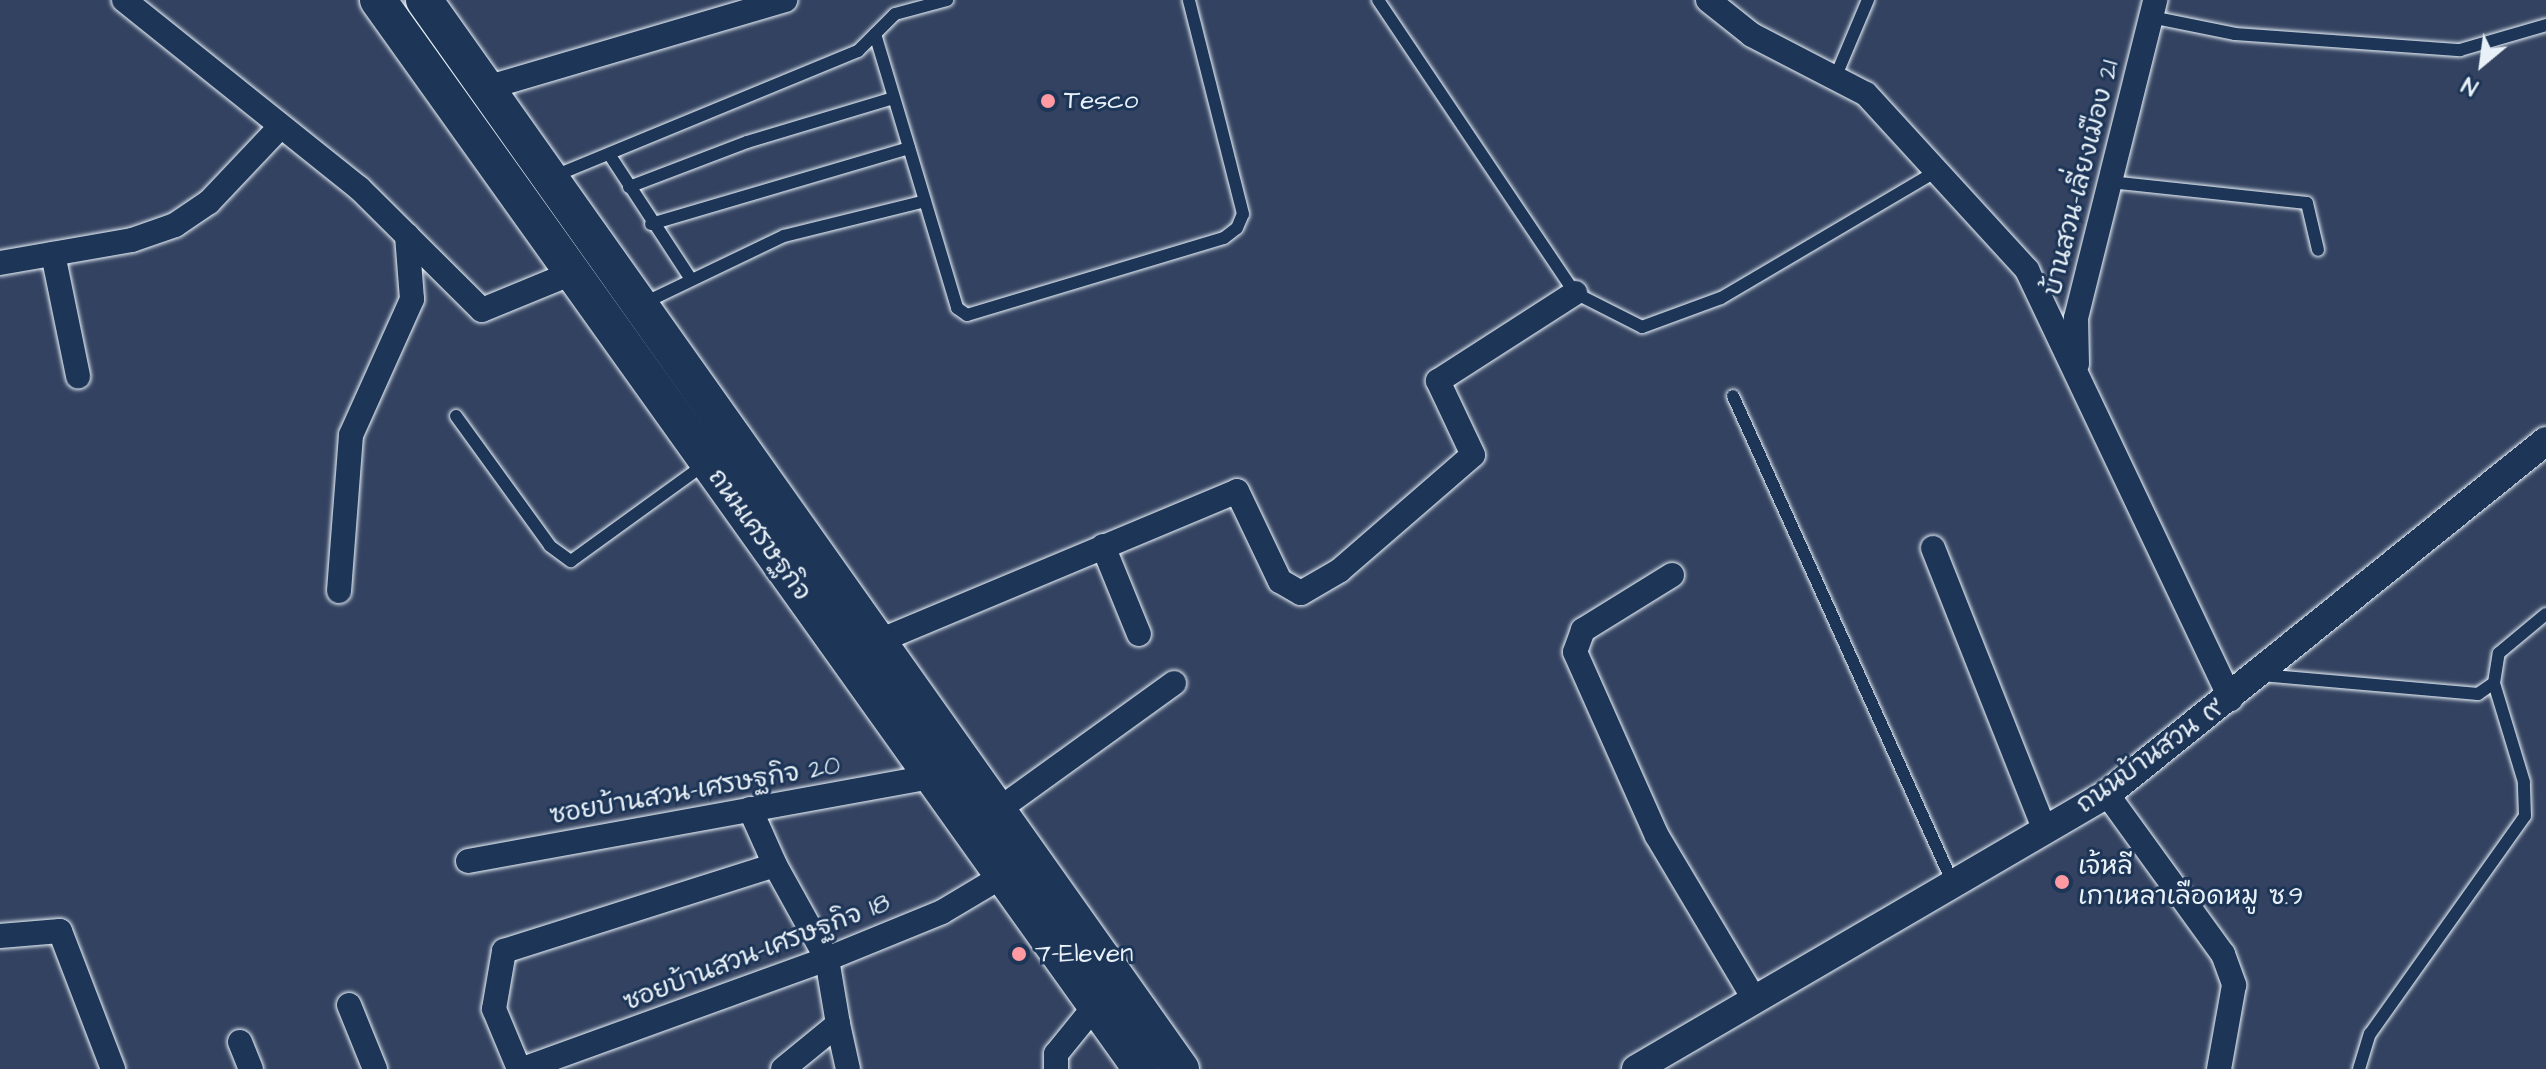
<!DOCTYPE html>
<html>
<head>
<meta charset="utf-8">
<style>
	body { margin:0 }
	#map { position:relative; width:2546px; height:1069px; overflow:hidden; background:#334260; font-family:"Architects Daughter","Playpen Sans Thai",sans-serif }
	div>[style] { position:absolute }
	.roads { filter:drop-shadow(0 0 2px #e8f1f8) drop-shadow(0 0 2px #e8f1f8) }
	.service>* { height:12px; margin:-6px; padding:0 6px; transform-origin:6px; border-radius:6px; background:#1d3557 }
	.minor>* { height:24px; margin:-12px; padding:0 12px; transform-origin:12px; border-radius:12px; background:#1d3557 }
	.tertiary>* { height:28px; margin:-14px; padding:0 14px; transform-origin:14px; border-radius:14px; background:#1d3557 }
	.primary>* { height:36px; margin:-18px; padding:0 18px; transform-origin:18px; border-radius:18px; background:#1d3557 }
	.dots>* { width:22px; height:22px; translate:-50% -50%; box-sizing:border-box; border:4px solid #1d3557; border-radius:50% }
	span { translate:-50% -50%; white-space:nowrap; text-align:center; line-height:1.15; -webkit-text-stroke:6px #1d3557; paint-order:stroke }
	.poi-label { font-size:26px; color:#e8f1f8 }
	.left { translate:0 -50%; text-align:left }
	.street-label { font-size:26px; color:#e8f1f8 }
	.north { position:absolute; left:2442px; top:24px; width:80px; height:80px; -webkit-text-stroke:6px #1d3557; paint-order:stroke; rotate:209deg; font-size:22px; font-weight:700; line-height:32px; text-align:center; color:#e8f1f8 }
	.north::after { content:''; display:block; margin:auto; width:28px; height:36px; background:#e8f1f8; clip-path:polygon(50% 0,100% 100%,50% 72%,0 100%) }
</style>
</head>
<body>
<div id="map">
	<div class="roads">
		<div class="service">
			<i style="left:1378px;top:0;width:353px;rotate:56.1deg"></i>
			<i style="left:1575px;top:293px;width:75px;rotate:26.9deg"></i>
			<i style="left:1642px;top:327px;width:84px;rotate:-20.2deg"></i>
			<i style="left:1721px;top:298px;width:252px;rotate:-30.5deg"></i>
			<i style="left:2151px;top:17px;width:86px;rotate:11.4deg"></i>
			<i style="left:2235px;top:34px;width:226px;rotate:4.1deg"></i>
			<i style="left:2460px;top:50px;width:90px;rotate:-16.2deg"></i>
			<i style="left:875px;top:34px;width:286px;rotate:73.3deg"></i>
			<i style="left:957px;top:308px;width:12px;rotate:35deg"></i>
			<i style="left:967px;top:315px;width:268px;rotate:-16.7deg"></i>
			<i style="left:1224px;top:238px;width:16px;rotate:-38deg"></i>
			<i style="left:1237px;top:228px;width:15px;rotate:-67deg"></i>
			<i style="left:1243px;top:214px;width:221px;rotate:-104.2deg"></i>
			<i style="left:1835px;top:78px;width:85px;rotate:-67.1deg"></i>
			<i style="left:609px;top:154px;width:148px;rotate:56.8deg"></i>
			<i style="left:552px;top:177px;width:331px;rotate:-22.4deg"></i>
			<i style="left:858px;top:51px;width:52px;rotate:-45deg"></i>
			<i style="left:895px;top:14px;width:54px;rotate:-15.1deg"></i>
			<i style="left:2110px;top:182px;width:198px;rotate:6.1deg"></i>
			<i style="left:2307px;top:203px;width:48px;rotate:76.8deg"></i>
			<i style="left:629px;top:187px;width:126px;rotate:-20.9deg"></i>
			<i style="left:747px;top:142px;width:153px;rotate:-16.7deg"></i>
			<i style="left:651px;top:224px;width:269px;rotate:-16.4deg"></i>
			<i style="left:644px;top:303px;width:155px;rotate:-25.6deg"></i>
			<i style="left:784px;top:236px;width:145px;rotate:-13.9deg"></i>
			<i style="left:1733px;top:396px;width:532px;rotate:65.7deg"></i>
			<i style="left:456px;top:416px;width:160px;rotate:54.1deg"></i>
			<i style="left:550px;top:546px;width:26px;rotate:36deg"></i>
			<i style="left:571px;top:561px;width:165px;rotate:-35.9deg"></i>
			<i style="left:2261px;top:675px;width:218px;rotate:5deg"></i>
			<i style="left:2478px;top:694px;width:19px;rotate:-35deg"></i>
			<i style="left:2494px;top:683px;width:30px;rotate:-81deg"></i>
			<i style="left:2499px;top:653px;width:61px;rotate:-39.7deg"></i>
			<i style="left:2359px;top:1069px;width:37px;rotate:-73deg"></i>
			<i style="left:2370px;top:1034px;width:267px;rotate:-54.6deg"></i>
			<i style="left:2525px;top:816px;width:34px;rotate:-92deg"></i>
			<i style="left:2524px;top:782px;width:103px;rotate:-106.9deg"></i>
		</div>
		<div class="minor">
			<i style="left:124px;top:0;width:301px;rotate:38.7deg"></i>
			<i style="left:359px;top:188px;width:173px;rotate:44.8deg"></i>
			<i style="left:482px;top:310px;width:97px;rotate:-22.3deg"></i>
			<i style="left:1708px;top:0;width:56px;rotate:38.5deg"></i>
			<i style="left:1752px;top:35px;width:128px;rotate:27.4deg"></i>
			<i style="left:1866px;top:94px;width:239px;rotate:47.5deg"></i>
			<i style="left:2027px;top:270px;width:475px;rotate:64.6deg"></i>
			<i style="left:486px;top:88px;width:312px;rotate:-16.4deg"></i>
			<i style="left:53px;top:254px;width:125px;rotate:78.4deg"></i>
			<i style="left:0;top:263px;width:134px;rotate:-9.9deg"></i>
			<i style="left:132px;top:240px;width:46px;rotate:-19.2deg"></i>
			<i style="left:175px;top:225px;width:41px;rotate:-34.1deg"></i>
			<i style="left:209px;top:202px;width:102px;rotate:-46.6deg"></i>
			<i style="left:2077px;top:364px;width:46px;rotate:-91.2deg"></i>
			<i style="left:2076px;top:318px;width:328px;rotate:-76deg"></i>
			<i style="left:1103px;top:546px;width:95px;rotate:67.8deg"></i>
			<i style="left:1933px;top:548px;width:301px;rotate:68.4deg"></i>
			<i style="left:1672px;top:575px;width:105px;rotate:148.3deg"></i>
			<i style="left:1583px;top:630px;width:23px;rotate:110deg"></i>
			<i style="left:1575px;top:652px;width:201px;rotate:66deg"></i>
			<i style="left:1657px;top:836px;width:187px;rotate:59.2deg"></i>
			<i style="left:339px;top:591px;width:156px;rotate:-85.6deg"></i>
			<i style="left:351px;top:435px;width:149px;rotate:-65.8deg"></i>
			<i style="left:412px;top:299px;width:64px;rotate:-94.5deg"></i>
			<i style="left:879px;top:641px;width:388px;rotate:-22.7deg"></i>
			<i style="left:1237px;top:491px;width:100px;rotate:64.5deg"></i>
			<i style="left:1280px;top:581px;width:24px;rotate:30deg"></i>
			<i style="left:1301px;top:593px;width:44px;rotate:-30.1deg"></i>
			<i style="left:1339px;top:571px;width:177px;rotate:-40.9deg"></i>
			<i style="left:1473px;top:455px;width:82px;rotate:-115.3deg"></i>
			<i style="left:1438px;top:381px;width:163px;rotate:-32.7deg"></i>
			<i style="left:2107px;top:794px;width:198px;rotate:54.1deg"></i>
			<i style="left:2223px;top:954px;width:33px;rotate:70deg"></i>
			<i style="left:2234px;top:985px;width:85px;rotate:100.1deg"></i>
			<i style="left:750px;top:809px;width:61px;rotate:65.9deg"></i>
			<i style="left:998px;top:810px;width:217px;rotate:-35.8deg"></i>
			<i style="left:468px;top:861px;width:472px;rotate:-10.3deg"></i>
			<i style="left:0;top:936px;width:60px;rotate:-4.8deg"></i>
			<i style="left:60px;top:931px;width:148px;rotate:69deg"></i>
			<i style="left:349px;top:1005px;width:69px;rotate:67.9deg"></i>
			<i style="left:838px;top:1024px;width:46px;rotate:77.5deg"></i>
			<i style="left:240px;top:1042px;width:29px;rotate:68deg"></i>
			<i style="left:519px;top:1069px;width:65px;rotate:-112.6deg"></i>
			<i style="left:494px;top:1009px;width:59px;rotate:-80.2deg"></i>
			<i style="left:504px;top:951px;width:284px;rotate:-17.6deg"></i>
			<i style="left:775px;top:865px;width:107px;rotate:61deg"></i>
			<i style="left:827px;top:959px;width:66px;rotate:80.4deg"></i>
			<i style="left:838px;top:1024px;width:71px;rotate:140.7deg"></i>
			<i style="left:523px;top:1069px;width:323px;rotate:-19.9deg"></i>
			<i style="left:827px;top:959px;width:124px;rotate:-22.2deg"></i>
			<i style="left:942px;top:912px;width:72px;rotate:-30.8deg"></i>
			<i style="left:1056px;top:1069px;width:15px;rotate:-90deg"></i>
			<i style="left:1056px;top:1054px;width:62px;rotate:-50.9deg"></i>
		</div>
		<div class="tertiary">
			<i style="left:1636px;top:1069px;width:545px;rotate:-30.28deg"></i>
			<i style="left:2107px;top:794px;width:563px;rotate:-38.8deg"></i>
		</div>
		<div class="primary">
			<i style="left:378px;top:0;width:1313px;rotate:54.48deg"></i>
			<i style="left:424px;top:0;width:1310px;rotate:54.7deg"></i>
		</div>
	</div>
	<div class="dots">
		<i style="left:1048px;top:101px;background:#ff9aa2"></i>
		<i style="left:2062px;top:882px;background:#ff9aa2"></i>
		<i style="left:1019px;top:954px;background:#ff9aa2"></i>
	</div>
	<div class="poi-label">
		<span class="left" style="left:1064px;top:101px">Tesco</span>
		<span class="left" style="left:2078px;top:882px">เจ้หลี<br>เกาเหลาเลือดหมู ซ.9</span>
		<span class="left" style="left:1035px;top:954px">7-Eleven</span>
	</div>
	<div class="street-label">
		<span style="left:2082px;top:178px;rotate:-76deg">บ้านสวน-เลี่ยงเมือง 21</span>
		<span style="left:759px;top:535px;rotate:54deg">ถนนเศรษฐกิจ</span>
		<span style="left:2150px;top:757px;rotate:-36deg">ถนนบ้านสวน ๙</span>
		<span style="left:695px;top:791px;rotate:-10deg">ซอยบ้านสวน-เศรษฐกิจ 20</span>
		<span style="left:757px;top:953px;rotate:-21deg">ซอยบ้านสวน-เศรษฐกิจ 18</span>
	</div>
	<div class="north">N</div>
</div>
</body>
</html>
